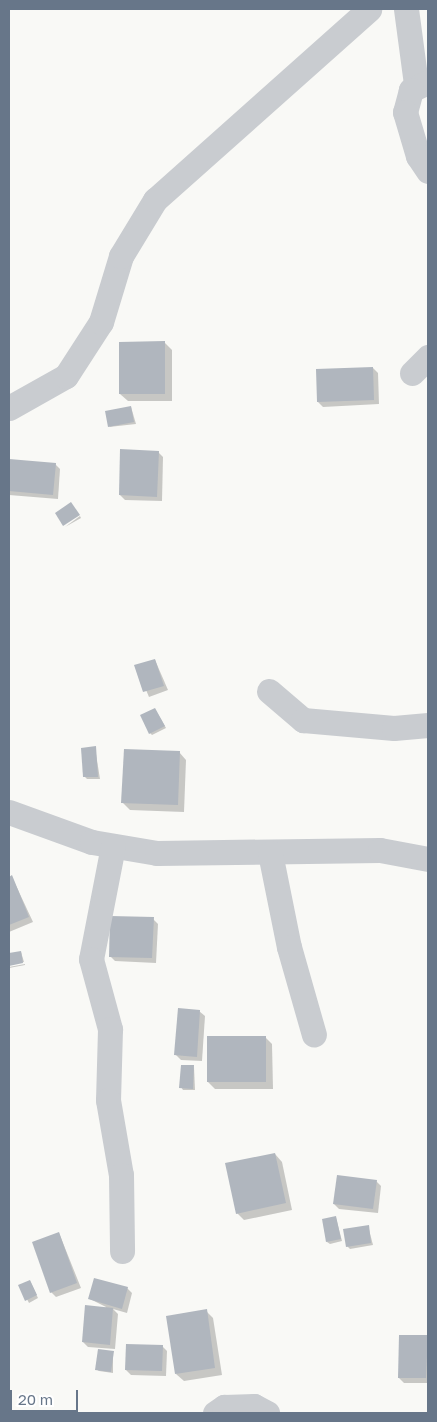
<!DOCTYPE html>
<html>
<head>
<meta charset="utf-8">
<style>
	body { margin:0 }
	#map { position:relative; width:437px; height:1422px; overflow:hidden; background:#f9f9f6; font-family:"Golos Text",sans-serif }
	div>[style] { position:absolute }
	.shadow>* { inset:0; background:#0003 }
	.building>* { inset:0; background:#b0b6be }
	.minor>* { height:25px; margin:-12.5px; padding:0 12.5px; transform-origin:12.5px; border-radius:12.5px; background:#c9ccd0 }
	span { translate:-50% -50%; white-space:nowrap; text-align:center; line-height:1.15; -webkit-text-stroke:5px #fff; paint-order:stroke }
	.frame { position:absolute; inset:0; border:10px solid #677689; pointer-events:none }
	.scale { position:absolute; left:10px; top:1390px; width:68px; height:22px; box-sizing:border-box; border:2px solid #677689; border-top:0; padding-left:6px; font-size:15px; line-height:18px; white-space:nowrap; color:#677689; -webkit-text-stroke:4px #fff; paint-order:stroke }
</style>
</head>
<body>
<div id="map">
	<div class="shadow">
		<i style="clip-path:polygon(165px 343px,172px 350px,172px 401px,128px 401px,120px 394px)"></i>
		<i style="clip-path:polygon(373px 368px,378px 373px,379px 404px,323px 407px,318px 402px)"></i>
		<i style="clip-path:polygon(131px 407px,136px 424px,109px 427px)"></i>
		<i style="clip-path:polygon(158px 452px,163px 457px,162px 501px,125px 500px,120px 495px)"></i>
		<i style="clip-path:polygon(9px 460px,55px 464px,60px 469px,58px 499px,9px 495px)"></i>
		<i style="clip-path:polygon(80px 516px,81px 518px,65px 527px)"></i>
		<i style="clip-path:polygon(155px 660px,168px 690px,149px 697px,136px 666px)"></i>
		<i style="clip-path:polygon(155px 709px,166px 728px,152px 735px,150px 733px)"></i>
		<i style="clip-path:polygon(95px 748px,100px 779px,87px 779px,85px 777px)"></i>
		<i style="clip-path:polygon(179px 752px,186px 760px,184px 812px,130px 810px,123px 803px)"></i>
		<i style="clip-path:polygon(12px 877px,33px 922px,9px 932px,9px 878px)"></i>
		<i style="clip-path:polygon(153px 919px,158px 924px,156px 963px,115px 961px,110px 956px)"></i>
		<i style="clip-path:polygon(21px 952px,24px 962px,9px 965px,9px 954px)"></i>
		<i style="clip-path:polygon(25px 964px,25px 965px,9px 968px,9px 967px)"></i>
		<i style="clip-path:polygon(199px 1011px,205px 1016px,202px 1061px,181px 1060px,176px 1055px)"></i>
		<i style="clip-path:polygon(265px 1037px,272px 1044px,273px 1089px,215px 1089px,208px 1082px)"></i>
		<i style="clip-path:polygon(194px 1067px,195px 1090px,183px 1090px,181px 1087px)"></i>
		<i style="clip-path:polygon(275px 1154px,282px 1162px,292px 1210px,244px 1220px,237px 1213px)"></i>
		<i style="clip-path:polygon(376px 1181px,381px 1186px,378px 1213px,339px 1209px,334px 1204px)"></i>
		<i style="clip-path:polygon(336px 1218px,342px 1241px,330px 1244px,327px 1242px)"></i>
		<i style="clip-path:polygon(368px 1226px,373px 1245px,350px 1249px,347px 1246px)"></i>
		<i style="clip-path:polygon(59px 1233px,81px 1288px,56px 1297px,51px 1292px)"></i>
		<i style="clip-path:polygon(30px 1281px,38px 1298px,29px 1303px,20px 1286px)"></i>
		<i style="clip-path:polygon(127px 1288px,132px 1293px,127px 1313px,113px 1309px,118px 1314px,115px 1349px,88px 1347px,83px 1342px,106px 1307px,90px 1299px)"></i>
		<i style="clip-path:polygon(206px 1311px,213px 1318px,222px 1375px,184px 1381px,176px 1374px)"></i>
		<i style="clip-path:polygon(427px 1337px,428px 1383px,404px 1383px,399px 1378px)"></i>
		<i style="clip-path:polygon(162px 1346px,167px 1351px,166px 1376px,131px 1375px,126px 1370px)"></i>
		<i style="clip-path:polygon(113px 1352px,113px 1373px,99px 1371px,96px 1369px)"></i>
	</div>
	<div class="building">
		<i style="clip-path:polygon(165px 341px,165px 394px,119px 394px,119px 342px)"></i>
		<i style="clip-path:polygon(373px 367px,374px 400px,317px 402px,316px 369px)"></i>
		<i style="clip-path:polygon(131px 406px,134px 422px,108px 427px,105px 411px)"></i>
		<i style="clip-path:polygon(120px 449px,159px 451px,157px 497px,119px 495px)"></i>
		<i style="clip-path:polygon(9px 459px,56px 463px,53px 495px,9px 491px)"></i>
		<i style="clip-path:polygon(71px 502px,80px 515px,63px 526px,55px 513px)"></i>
		<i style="clip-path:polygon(155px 659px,164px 686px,143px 692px,134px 665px)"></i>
		<i style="clip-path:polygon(155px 708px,165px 726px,149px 734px,140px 715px)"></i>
		<i style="clip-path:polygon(96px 746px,98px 777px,83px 777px,81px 748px)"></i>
		<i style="clip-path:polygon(124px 749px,180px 751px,178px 805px,121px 803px)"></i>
		<i style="clip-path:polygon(12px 875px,29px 917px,9px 925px,9px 877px)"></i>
		<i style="clip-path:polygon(110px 916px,154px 917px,152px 958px,109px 957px)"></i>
		<i style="clip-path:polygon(21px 951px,23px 963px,9px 966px,9px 953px)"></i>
		<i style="clip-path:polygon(178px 1008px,200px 1010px,197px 1057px,174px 1055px)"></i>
		<i style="clip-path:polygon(207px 1036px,266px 1036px,266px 1082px,207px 1082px)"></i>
		<i style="clip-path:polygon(181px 1065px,194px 1065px,193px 1089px,179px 1088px)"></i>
		<i style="clip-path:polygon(275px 1153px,286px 1203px,236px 1214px,225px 1163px)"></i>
		<i style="clip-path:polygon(337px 1175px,377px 1180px,373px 1209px,333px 1204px)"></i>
		<i style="clip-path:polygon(336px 1216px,341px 1239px,326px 1242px,322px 1219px)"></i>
		<i style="clip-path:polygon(369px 1225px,371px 1243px,346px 1247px,343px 1229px)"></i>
		<i style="clip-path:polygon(59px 1232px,77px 1283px,50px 1293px,32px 1242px)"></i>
		<i style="clip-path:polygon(94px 1278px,128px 1287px,122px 1309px,88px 1299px)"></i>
		<i style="clip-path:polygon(30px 1280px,37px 1295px,25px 1301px,18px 1285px)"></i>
		<i style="clip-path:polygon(85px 1305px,113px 1308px,110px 1345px,82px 1342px)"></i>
		<i style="clip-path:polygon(207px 1309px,215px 1368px,175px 1374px,166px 1316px)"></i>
		<i style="clip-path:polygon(399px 1335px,428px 1335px,426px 1378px,398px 1378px)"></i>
		<i style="clip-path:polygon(126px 1344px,163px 1345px,162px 1371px,125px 1370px)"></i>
		<i style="clip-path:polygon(98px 1349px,114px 1351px,111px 1372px,95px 1370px)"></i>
	</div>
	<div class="minor">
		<i style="left:406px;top:9px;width:76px;rotate:82.4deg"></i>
		<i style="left:428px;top:82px;width:19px;rotate:155deg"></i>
		<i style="left:411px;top:90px;width:23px;rotate:105deg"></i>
		<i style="left:405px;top:112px;width:46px;rotate:73.5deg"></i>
		<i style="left:418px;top:156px;width:18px;rotate:56deg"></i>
		<i style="left:412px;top:373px;width:23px;rotate:-45deg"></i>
		<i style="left:9px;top:408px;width:65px;rotate:-29.3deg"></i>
		<i style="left:66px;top:376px;width:64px;rotate:-57.1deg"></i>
		<i style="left:101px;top:322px;width:69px;rotate:-73.1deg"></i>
		<i style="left:121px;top:256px;width:66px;rotate:-58.7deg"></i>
		<i style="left:155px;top:200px;width:287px;rotate:-41.7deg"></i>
		<i style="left:269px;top:691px;width:45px;rotate:40.5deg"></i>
		<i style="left:303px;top:720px;width:91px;rotate:5deg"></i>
		<i style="left:394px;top:728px;width:34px;rotate:-5deg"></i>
		<i style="left:9px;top:812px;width:88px;rotate:19.9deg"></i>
		<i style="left:92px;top:842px;width:66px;rotate:9.6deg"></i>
		<i style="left:157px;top:853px;width:223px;rotate:-0.8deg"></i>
		<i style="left:380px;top:850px;width:49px;rotate:10.6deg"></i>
		<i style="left:113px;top:846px;width:115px;rotate:101deg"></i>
		<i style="left:91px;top:959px;width:73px;rotate:74.8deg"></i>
		<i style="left:110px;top:1029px;width:71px;rotate:91.6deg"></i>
		<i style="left:108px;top:1100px;width:76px;rotate:80.2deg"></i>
		<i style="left:121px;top:1175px;width:76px;rotate:89.2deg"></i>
		<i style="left:270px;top:853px;width:96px;rotate:78.6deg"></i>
		<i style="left:289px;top:947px;width:91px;rotate:74.1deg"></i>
		<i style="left:215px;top:1413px;width:11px;rotate:-34deg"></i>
		<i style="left:224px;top:1407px;width:30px;rotate:-2deg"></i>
		<i style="left:254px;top:1406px;width:15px;rotate:28deg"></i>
	</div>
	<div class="frame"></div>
	<div class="scale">20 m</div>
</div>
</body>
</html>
